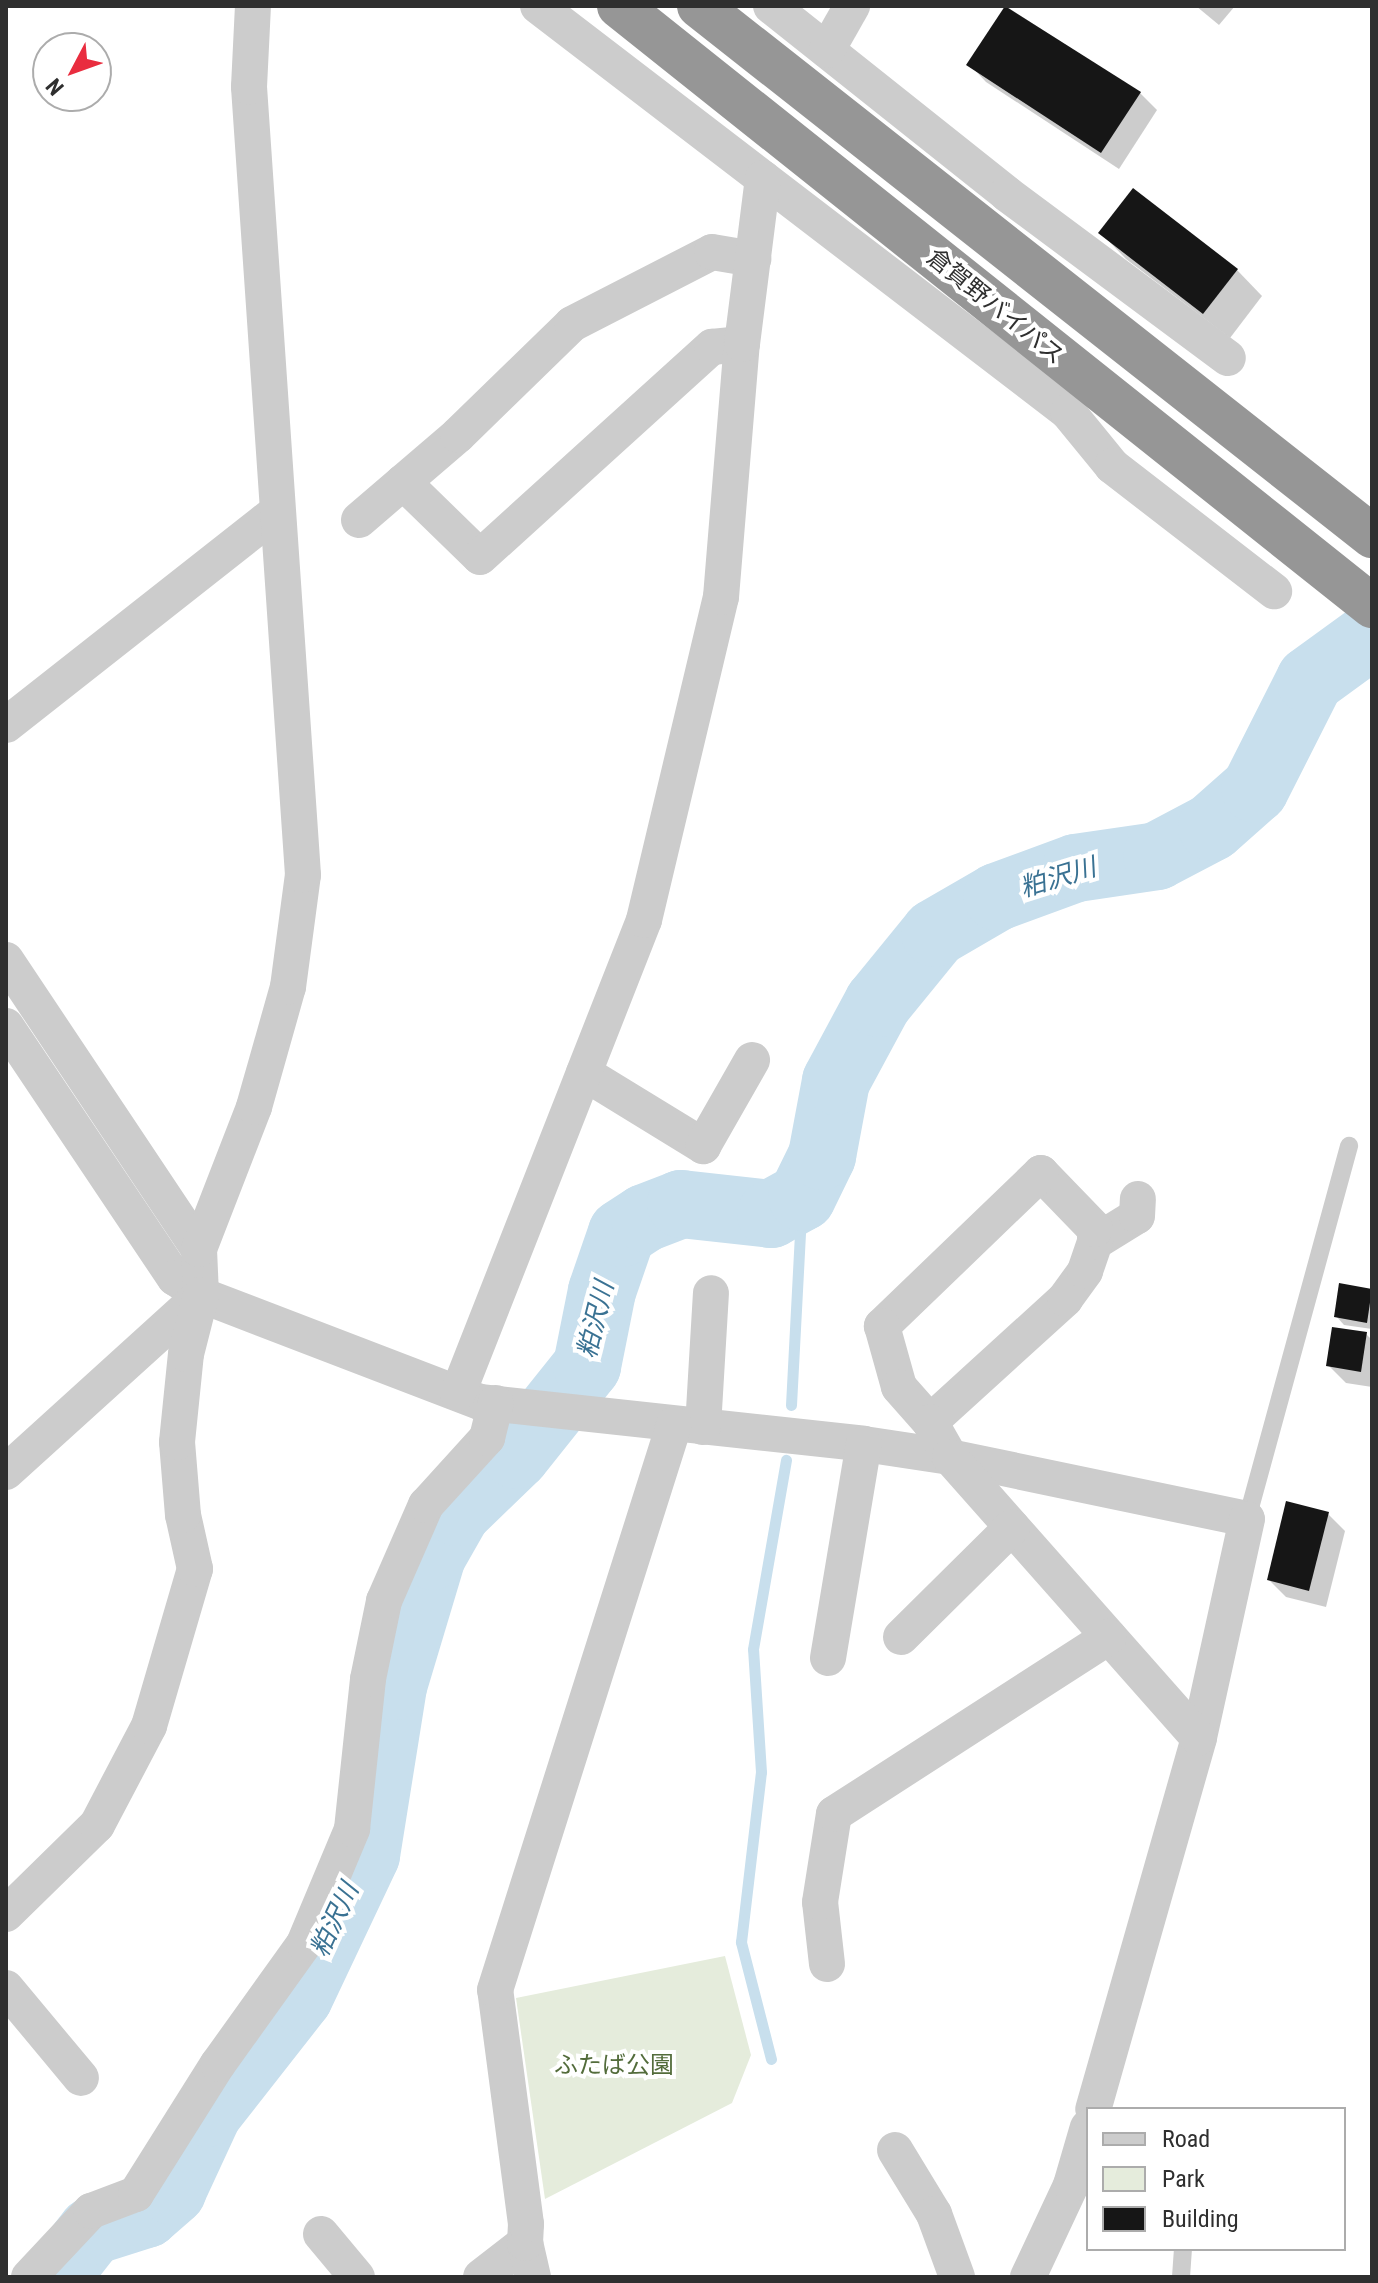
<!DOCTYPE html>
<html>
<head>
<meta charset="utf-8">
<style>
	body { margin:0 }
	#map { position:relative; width:1378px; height:2283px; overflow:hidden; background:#fff; font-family:"Roboto Condensed","Noto Sans JP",sans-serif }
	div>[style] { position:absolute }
	.green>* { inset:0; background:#e5ecdc }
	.shadow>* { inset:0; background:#0003 }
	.stream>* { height:11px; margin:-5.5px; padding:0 5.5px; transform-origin:5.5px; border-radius:5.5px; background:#c8dfed }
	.river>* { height:68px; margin:-34px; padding:0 34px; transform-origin:34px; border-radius:34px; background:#c8dfed }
	.building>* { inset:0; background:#161616 }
	.lane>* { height:18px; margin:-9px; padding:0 9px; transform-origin:9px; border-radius:9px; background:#ccc }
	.street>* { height:36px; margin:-18px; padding:0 18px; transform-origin:18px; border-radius:18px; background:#ccc }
	.highway-bridge>* { height:44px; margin:-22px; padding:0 22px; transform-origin:22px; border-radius:22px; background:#969696 }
	span { translate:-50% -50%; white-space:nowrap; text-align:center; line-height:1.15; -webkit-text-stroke:8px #fff; paint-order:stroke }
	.street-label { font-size:24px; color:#2f2f2f }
	.park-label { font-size:24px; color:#536c3b }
	.water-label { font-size:26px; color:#3a7293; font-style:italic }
	.frame { position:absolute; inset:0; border:8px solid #2f2f2f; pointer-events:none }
	.legend { position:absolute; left:1086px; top:2107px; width:260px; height:144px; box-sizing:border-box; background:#fff; border:2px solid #acacac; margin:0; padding:10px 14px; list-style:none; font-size:24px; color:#2f2f2f }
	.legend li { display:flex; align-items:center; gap:16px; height:40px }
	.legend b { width:40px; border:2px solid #acacac }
	.north { position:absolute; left:32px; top:32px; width:80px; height:80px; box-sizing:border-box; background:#fff; border:2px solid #acacac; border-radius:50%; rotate:229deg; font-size:22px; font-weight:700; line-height:32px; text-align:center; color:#2f2f2f }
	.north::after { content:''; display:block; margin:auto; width:28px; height:36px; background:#e92d3f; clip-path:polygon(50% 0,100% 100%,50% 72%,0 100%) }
</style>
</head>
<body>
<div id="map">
	<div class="green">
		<i style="clip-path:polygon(725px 1956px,751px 2055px,732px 2103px,545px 2199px,516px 1998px)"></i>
	</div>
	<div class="shadow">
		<i style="clip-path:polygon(1196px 6px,1235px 6px,1219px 25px)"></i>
		<i style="clip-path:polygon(1007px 7px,1140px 93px,1157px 110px,1119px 169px,986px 82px,969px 64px)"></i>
		<i style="clip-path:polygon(1101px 233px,1237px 270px,1262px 296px,1230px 338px,1126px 259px)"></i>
		<i style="clip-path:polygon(1372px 1292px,1372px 1329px,1344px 1325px,1336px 1316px)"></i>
		<i style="clip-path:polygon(1366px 1334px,1372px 1340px,1372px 1387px,1346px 1383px,1329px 1366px)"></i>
		<i style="clip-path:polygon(1328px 1514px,1345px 1531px,1326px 1607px,1286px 1597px,1269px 1580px)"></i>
	</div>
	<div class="stream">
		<i style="left:791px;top:1405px;width:208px;rotate:-87deg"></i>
		<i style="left:771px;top:2059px;width:121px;rotate:-104.4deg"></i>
		<i style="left:741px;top:1942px;width:171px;rotate:-83.3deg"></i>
		<i style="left:761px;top:1772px;width:123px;rotate:-93.7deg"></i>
		<i style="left:753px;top:1649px;width:192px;rotate:-80.1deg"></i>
	</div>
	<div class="river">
		<i style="left:56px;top:2277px;width:58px;rotate:-52deg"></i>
		<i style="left:92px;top:2231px;width:57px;rotate:-17.5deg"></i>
		<i style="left:146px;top:2214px;width:35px;rotate:-41deg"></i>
		<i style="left:172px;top:2191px;width:86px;rotate:-65.2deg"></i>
		<i style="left:208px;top:2113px;width:147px;rotate:-51.9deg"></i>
		<i style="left:299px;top:1997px;width:157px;rotate:-64.7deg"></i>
		<i style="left:366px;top:1855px;width:171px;rotate:-80.9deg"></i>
		<i style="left:393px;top:1686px;width:136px;rotate:-73.3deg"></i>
		<i style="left:432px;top:1556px;width:51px;rotate:-60.4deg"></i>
		<i style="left:457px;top:1512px;width:82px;rotate:-44deg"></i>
		<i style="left:516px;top:1455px;width:114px;rotate:-51.4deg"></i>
		<i style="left:587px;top:1366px;width:76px;rotate:-78.7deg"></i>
		<i style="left:602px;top:1291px;width:61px;rotate:-71deg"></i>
		<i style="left:622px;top:1233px;width:27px;rotate:-33deg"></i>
		<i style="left:645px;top:1218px;width:39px;rotate:-21deg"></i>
		<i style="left:681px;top:1204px;width:91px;rotate:6.3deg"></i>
		<i style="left:771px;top:1214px;width:35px;rotate:-29deg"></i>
		<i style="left:802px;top:1197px;width:46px;rotate:-64deg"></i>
		<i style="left:822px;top:1156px;width:76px;rotate:-79.4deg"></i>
		<i style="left:836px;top:1081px;width:89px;rotate:-61.7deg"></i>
		<i style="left:878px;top:1003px;width:90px;rotate:-50.8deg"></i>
		<i style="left:935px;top:933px;width:72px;rotate:-30.1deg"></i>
		<i style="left:997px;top:897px;width:84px;rotate:-20.2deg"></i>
		<i style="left:1076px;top:868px;width:82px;rotate:-8.4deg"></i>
		<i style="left:1157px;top:856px;width:62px;rotate:-27.8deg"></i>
		<i style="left:1212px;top:827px;width:57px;rotate:-41.5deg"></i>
		<i style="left:1255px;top:789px;width:122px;rotate:-63.2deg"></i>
		<i style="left:1310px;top:680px;width:77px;rotate:-36deg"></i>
	</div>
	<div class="building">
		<i style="clip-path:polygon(1005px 6px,1141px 92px,1101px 153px,966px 65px)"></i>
		<i style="clip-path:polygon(1133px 188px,1238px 269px,1203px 314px,1098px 233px)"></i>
		<i style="clip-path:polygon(1339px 1283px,1372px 1289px,1367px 1323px,1334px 1317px)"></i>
		<i style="clip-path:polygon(1332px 1327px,1367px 1332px,1361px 1372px,1326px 1366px)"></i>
		<i style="clip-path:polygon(1286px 1501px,1329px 1512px,1309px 1591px,1267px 1580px)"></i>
	</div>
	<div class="lane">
		<i style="left:1247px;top:1519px;width:387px;rotate:-74.7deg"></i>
		<i style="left:1181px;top:2277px;width:28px;rotate:-86deg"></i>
	</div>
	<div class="street">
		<i style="left:538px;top:6px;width:668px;rotate:37.45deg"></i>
		<i style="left:1068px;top:412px;width:70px;rotate:50.8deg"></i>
		<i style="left:1112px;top:466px;width:205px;rotate:37.7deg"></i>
		<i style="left:771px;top:6px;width:302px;rotate:38.5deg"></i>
		<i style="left:1007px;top:194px;width:275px;rotate:36.6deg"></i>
		<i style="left:827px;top:50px;width:51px;rotate:-60.4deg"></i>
		<i style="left:403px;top:482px;width:107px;rotate:44.2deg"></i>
		<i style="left:480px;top:557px;width:313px;rotate:-42.2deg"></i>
		<i style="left:712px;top:347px;width:30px;rotate:-6deg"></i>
		<i style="left:359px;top:520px;width:130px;rotate:-40.6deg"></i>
		<i style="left:458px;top:435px;width:159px;rotate:-44.2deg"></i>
		<i style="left:572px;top:324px;width:157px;rotate:-27.2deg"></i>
		<i style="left:712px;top:252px;width:42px;rotate:9.7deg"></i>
		<i style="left:6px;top:725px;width:345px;rotate:-38.2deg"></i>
		<i style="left:6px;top:960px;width:348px;rotate:56.3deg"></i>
		<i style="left:6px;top:1026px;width:303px;rotate:56.2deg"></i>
		<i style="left:175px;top:1278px;width:31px;rotate:33deg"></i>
		<i style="left:201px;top:1295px;width:299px;rotate:21deg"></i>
		<i style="left:480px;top:1402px;width:386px;rotate:6.2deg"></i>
		<i style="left:864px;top:1444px;width:87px;rotate:8.6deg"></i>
		<i style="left:950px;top:1457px;width:303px;rotate:11.8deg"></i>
		<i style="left:1247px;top:1519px;width:224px;rotate:102.4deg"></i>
		<i style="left:1199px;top:1738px;width:386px;rotate:105.9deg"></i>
		<i style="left:584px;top:1073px;width:140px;rotate:31.5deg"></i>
		<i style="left:703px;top:1146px;width:99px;rotate:-60.3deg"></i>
		<i style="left:1095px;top:1242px;width:49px;rotate:-31.8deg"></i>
		<i style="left:1137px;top:1216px;width:17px;rotate:-87deg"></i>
		<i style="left:458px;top:1393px;width:508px;rotate:-68.53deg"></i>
		<i style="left:644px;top:920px;width:332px;rotate:-76.6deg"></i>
		<i style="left:721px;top:597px;width:254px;rotate:-85.3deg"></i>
		<i style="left:742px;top:344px;width:167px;rotate:-82.8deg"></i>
		<i style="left:930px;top:1422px;width:183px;rotate:-42.3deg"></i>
		<i style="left:1065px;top:1299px;width:34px;rotate:-54deg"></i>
		<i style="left:1085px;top:1271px;width:31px;rotate:-71deg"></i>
		<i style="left:1095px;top:1242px;width:13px;rotate:-90deg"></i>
		<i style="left:1095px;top:1229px;width:78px;rotate:-134deg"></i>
		<i style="left:1041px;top:1173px;width:221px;rotate:136.1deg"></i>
		<i style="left:882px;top:1326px;width:63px;rotate:74.4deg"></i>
		<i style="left:899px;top:1387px;width:47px;rotate:48.5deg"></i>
		<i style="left:930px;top:1422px;width:40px;rotate:60.3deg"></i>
		<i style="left:950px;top:1457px;width:375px;rotate:48.5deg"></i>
		<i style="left:703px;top:1427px;width:134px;rotate:-86.6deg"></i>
		<i style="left:6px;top:1472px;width:263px;rotate:-42.2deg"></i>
		<i style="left:201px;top:1295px;width:46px;rotate:-92.5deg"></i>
		<i style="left:199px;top:1249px;width:152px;rotate:-68.8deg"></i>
		<i style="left:254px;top:1107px;width:125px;rotate:-74.2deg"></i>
		<i style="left:288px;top:987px;width:113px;rotate:-82.4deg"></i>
		<i style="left:303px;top:875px;width:790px;rotate:-93.92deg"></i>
		<i style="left:249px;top:87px;width:81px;rotate:-87.2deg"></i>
		<i style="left:901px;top:1637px;width:156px;rotate:-44.7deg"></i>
		<i style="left:828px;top:1658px;width:217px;rotate:-80.5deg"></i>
		<i style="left:6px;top:1914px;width:127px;rotate:-44.4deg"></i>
		<i style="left:97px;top:1825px;width:112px;rotate:-62.3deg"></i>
		<i style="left:149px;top:1726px;width:164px;rotate:-73.7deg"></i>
		<i style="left:195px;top:1569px;width:55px;rotate:-102.5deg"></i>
		<i style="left:183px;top:1515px;width:73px;rotate:-94.7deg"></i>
		<i style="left:177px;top:1442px;width:88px;rotate:-84.2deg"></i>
		<i style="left:186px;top:1354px;width:61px;rotate:-75.7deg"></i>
		<i style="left:827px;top:1964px;width:62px;rotate:-96.4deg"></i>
		<i style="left:820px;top:1902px;width:89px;rotate:-81deg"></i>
		<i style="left:834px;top:1814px;width:327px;rotate:-32.8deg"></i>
		<i style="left:6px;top:1988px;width:117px;rotate:50.2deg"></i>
		<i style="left:895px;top:2150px;width:75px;rotate:58.6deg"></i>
		<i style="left:934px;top:2214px;width:67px;rotate:69.9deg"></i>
		<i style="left:321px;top:2234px;width:56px;rotate:50.1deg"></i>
		<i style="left:29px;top:2277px;width:91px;rotate:-46.8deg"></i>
		<i style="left:91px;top:2211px;width:48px;rotate:-20.7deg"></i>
		<i style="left:136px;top:2194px;width:154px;rotate:-57.8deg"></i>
		<i style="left:218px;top:2064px;width:148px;rotate:-54.4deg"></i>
		<i style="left:304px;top:1944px;width:125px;rotate:-67.3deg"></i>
		<i style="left:352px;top:1829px;width:151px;rotate:-83.9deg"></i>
		<i style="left:368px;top:1679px;width:80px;rotate:-78.4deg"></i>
		<i style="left:384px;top:1601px;width:105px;rotate:-66.4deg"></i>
		<i style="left:426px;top:1505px;width:91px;rotate:-47.7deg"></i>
		<i style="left:487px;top:1438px;width:36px;rotate:-76deg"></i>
		<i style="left:481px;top:2277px;width:56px;rotate:-37.7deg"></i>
		<i style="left:533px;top:2277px;width:35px;rotate:-103deg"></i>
		<i style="left:525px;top:2243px;width:19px;rotate:-87deg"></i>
		<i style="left:526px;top:2224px;width:236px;rotate:-97.5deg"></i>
		<i style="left:495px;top:1990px;width:593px;rotate:-72.42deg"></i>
		<i style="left:1028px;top:2277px;width:102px;rotate:-64.9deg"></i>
		<i style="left:1071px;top:2185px;width:60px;rotate:-73.7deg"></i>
	</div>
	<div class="highway-bridge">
		<i style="left:619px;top:6px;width:963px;rotate:38.55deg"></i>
		<i style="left:699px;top:6px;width:857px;rotate:38.22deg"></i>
	</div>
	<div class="street-label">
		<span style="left:995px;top:307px;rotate:39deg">倉賀野バイパス</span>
	</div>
	<div class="park-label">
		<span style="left:614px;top:2066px">ふたば公園</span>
	</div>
	<div class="water-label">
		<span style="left:1058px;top:878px;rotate:-17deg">粕沢川</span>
		<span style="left:596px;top:1320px;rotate:-76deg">粕沢川</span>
		<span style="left:335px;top:1920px;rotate:-65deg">粕沢川</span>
	</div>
	<div class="frame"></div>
	<ul class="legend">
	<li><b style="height:10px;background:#ccc"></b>Road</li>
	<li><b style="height:22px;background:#e5ecdc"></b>Park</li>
	<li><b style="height:22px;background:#161616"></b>Building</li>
	</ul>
	<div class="north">N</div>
</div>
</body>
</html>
